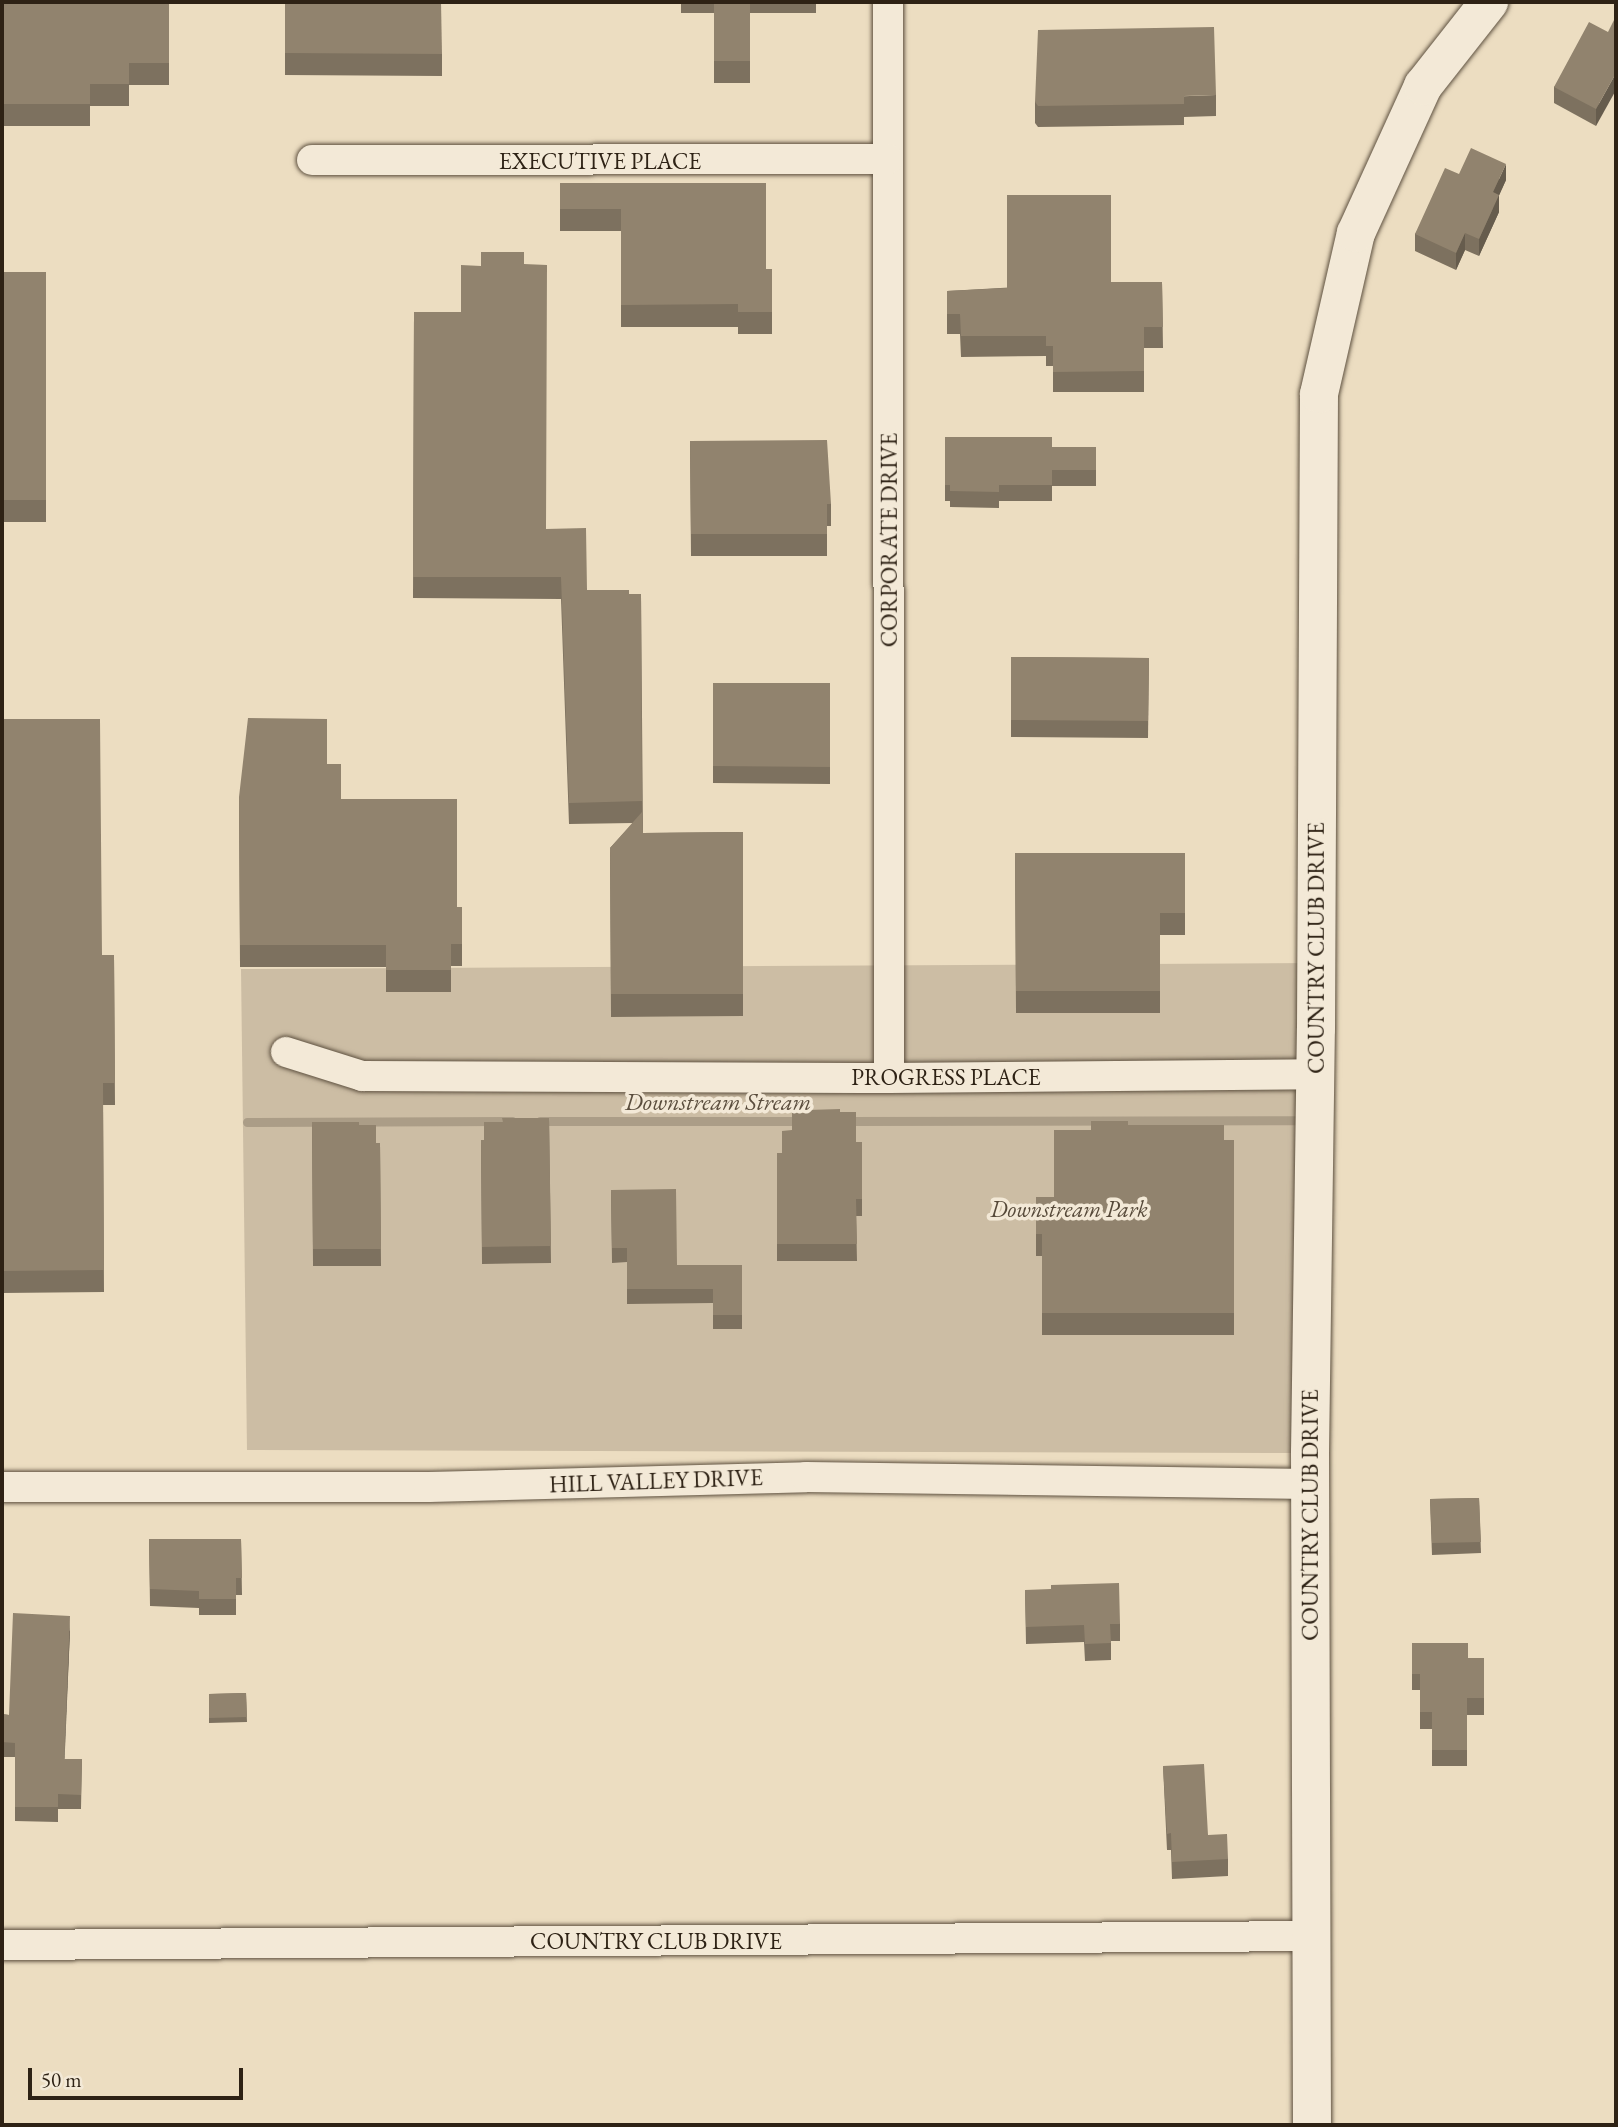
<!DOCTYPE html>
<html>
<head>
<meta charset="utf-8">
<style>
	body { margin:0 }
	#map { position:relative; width:1618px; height:2127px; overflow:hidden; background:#ecddc1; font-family:"EB Garamond",serif }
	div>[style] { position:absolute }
	.green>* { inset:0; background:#ccbda4 }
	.stream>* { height:9px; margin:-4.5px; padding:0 4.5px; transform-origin:4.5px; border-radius:4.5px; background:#ab9d87 }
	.roads { filter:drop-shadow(0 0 2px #5e5140) drop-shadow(0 0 2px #5e5140) }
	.minor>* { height:30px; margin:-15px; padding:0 15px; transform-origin:15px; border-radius:15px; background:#f3e9d7 }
	.tertiary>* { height:38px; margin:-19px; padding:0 19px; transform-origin:19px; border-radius:19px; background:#f3e9d7 }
	.wall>* { inset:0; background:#7d715f }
	.shaded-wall>* { inset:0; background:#665c4d }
	.building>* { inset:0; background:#91836e }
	span { translate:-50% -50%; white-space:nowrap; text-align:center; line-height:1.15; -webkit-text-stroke:7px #f3e9d7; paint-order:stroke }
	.street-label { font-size:23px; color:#2e2215 }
	.park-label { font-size:23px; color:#564939; font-style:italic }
	.water-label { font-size:24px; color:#5a4d3d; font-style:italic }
	.frame { position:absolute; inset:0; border:4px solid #2e2215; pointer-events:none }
	.scale { position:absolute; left:28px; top:2068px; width:215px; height:32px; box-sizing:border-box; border:4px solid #2e2215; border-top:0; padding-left:9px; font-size:21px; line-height:24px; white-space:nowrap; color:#2e2215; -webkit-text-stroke:5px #f3e9d7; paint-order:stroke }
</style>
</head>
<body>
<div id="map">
	<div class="green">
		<i style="clip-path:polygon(1316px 963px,1310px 1453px,247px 1450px,241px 969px)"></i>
	</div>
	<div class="stream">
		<i style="left:540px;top:1121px;width:262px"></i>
		<i style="left:844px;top:1121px;width:462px;rotate:-0.1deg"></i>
		<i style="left:247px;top:1122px;width:265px;rotate:-0.2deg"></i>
	</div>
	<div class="roads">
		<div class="minor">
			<i style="left:888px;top:2px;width:1076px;rotate:89.95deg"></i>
			<i style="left:312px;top:160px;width:576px;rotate:-0.1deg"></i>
			<i style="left:286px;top:1052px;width:80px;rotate:17.5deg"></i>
			<i style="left:362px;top:1076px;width:527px;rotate:0.22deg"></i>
			<i style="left:889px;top:1078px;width:427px;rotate:-0.5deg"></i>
			<i style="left:2px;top:1487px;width:427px"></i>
			<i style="left:429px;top:1487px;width:377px;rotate:-1.5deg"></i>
			<i style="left:806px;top:1477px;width:504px;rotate:0.8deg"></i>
			<i style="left:2px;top:1945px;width:1308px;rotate:-0.39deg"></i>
		</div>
		<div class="tertiary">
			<i style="left:1312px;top:2125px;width:672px;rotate:-90.17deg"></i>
			<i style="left:1310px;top:1453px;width:424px;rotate:-89.2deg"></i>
			<i style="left:1316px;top:1029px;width:635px;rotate:-89.73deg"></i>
			<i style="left:1319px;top:394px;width:165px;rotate:-77.1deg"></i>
			<i style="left:1356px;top:233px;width:162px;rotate:-65.5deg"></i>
			<i style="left:1423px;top:86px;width:107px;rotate:-51.8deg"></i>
		</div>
	</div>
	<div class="wall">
		<i style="clip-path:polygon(2px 2px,169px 2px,169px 85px,129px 85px,129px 106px,90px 106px,90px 126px,2px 126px)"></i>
		<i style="clip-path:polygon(285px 2px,442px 54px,442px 76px,285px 75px)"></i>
		<i style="clip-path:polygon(681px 2px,816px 2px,816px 13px,750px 13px,750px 83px,714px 83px,714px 13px,681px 13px)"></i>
		<i style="clip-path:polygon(1608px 32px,1596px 126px,1554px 103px,1554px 87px)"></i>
		<i style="clip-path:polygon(1216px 95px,1216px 116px,1184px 117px,1184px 125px,1038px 127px,1035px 123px,1035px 102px)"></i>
		<i style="clip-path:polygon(1459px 174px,1506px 180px,1499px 195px,1499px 212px,1479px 256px,1465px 250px,1456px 270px,1415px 251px,1415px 234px)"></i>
		<i style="clip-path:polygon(560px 183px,766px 269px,772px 269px,772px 334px,738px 334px,738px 327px,621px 327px,621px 231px,560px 231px)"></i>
		<i style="clip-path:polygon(524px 264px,546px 529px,587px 590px,629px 594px,641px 594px,643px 833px,743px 832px,743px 1016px,611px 1017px,610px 848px,633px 823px,569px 824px,561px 599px,413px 598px,414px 312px,461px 312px,481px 266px)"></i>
		<i style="clip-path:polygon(2px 272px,46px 272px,46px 522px,2px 522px)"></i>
		<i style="clip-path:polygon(1111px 282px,1162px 282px,1163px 348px,1144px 348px,1144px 392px,1053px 392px,1053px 366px,1046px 366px,1046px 356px,961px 357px,960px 334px,947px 334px,947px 291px)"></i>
		<i style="clip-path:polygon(945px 437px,1052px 447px,1096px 447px,1096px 486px,1052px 486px,1052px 501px,999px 501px,999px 508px,950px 507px,950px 501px,945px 501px)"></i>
		<i style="clip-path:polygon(690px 441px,831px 504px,831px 526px,827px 526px,827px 556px,691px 556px)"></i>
		<i style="clip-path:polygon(1011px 657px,1149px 658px,1148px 738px,1011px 737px)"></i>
		<i style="clip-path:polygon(713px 683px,830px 683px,830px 784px,713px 783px)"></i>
		<i style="clip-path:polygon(2px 719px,102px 955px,114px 955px,115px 1105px,103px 1105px,104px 1292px,2px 1293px)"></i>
		<i style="clip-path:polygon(327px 764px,341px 799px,457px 907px,462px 907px,462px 966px,451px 966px,451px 992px,386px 992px,386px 967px,240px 967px,239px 797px)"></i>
		<i style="clip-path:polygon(1015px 853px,1185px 853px,1185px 935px,1160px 935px,1160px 1013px,1016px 1013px)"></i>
		<i style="clip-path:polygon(840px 1112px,856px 1142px,862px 1199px,862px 1216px,856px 1216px,857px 1261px,777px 1261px,777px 1153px,782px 1153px,792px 1130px)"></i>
		<i style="clip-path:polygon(549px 1118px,551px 1263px,482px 1264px,481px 1140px,484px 1140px,502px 1122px)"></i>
		<i style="clip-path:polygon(312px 1122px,359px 1125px,376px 1143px,380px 1143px,381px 1266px,313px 1266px)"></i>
		<i style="clip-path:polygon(1128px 1125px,1224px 1140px,1234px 1140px,1234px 1335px,1042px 1335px,1042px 1256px,1036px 1256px,1036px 1197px,1054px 1197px,1091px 1130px)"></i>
		<i style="clip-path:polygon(611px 1190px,677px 1265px,742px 1265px,742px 1329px,713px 1329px,713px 1303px,627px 1304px,627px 1262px,612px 1263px)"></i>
		<i style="clip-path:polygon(1479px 1498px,1481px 1553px,1432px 1555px,1430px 1499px)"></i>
		<i style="clip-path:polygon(149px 1539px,241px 1539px,242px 1595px,236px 1595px,236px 1615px,199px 1615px,199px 1608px,150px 1606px)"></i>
		<i style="clip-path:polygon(1025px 1590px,1120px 1624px,1120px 1641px,1111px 1641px,1111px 1660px,1085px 1661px,1084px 1642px,1026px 1644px)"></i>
		<i style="clip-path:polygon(70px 1630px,64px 1759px,82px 1759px,81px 1809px,58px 1809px,58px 1822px,15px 1821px,15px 1757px,2px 1757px,2px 1714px,9px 1715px)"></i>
		<i style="clip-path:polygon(1412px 1643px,1468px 1658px,1484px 1658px,1484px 1715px,1467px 1715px,1467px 1766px,1432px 1766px,1432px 1729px,1420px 1729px,1420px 1690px,1412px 1690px)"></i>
		<i style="clip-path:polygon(246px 1693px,247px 1722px,209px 1723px,209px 1694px)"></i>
		<i style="clip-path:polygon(1163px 1766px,1208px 1835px,1228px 1859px,1228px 1876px,1172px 1879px,1171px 1850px,1167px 1850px)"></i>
	</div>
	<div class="shaded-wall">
		<i style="clip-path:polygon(1616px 73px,1616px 90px,1596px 126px,1596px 109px)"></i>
		<i style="clip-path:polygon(1506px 164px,1506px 180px,1493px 209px,1493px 192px)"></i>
		<i style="clip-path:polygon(1499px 195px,1499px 212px,1479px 256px,1479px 239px)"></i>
		<i style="clip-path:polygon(1465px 233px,1465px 250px,1456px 270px,1456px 253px)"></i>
		<i style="clip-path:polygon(70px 1616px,70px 1630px,64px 1773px,64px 1759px)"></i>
	</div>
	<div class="building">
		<i style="clip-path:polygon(2px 2px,169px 2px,169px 63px,129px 63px,129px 84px,90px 84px,90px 104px,2px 104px)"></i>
		<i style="clip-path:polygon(285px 2px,441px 2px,442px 54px,285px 53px)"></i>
		<i style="clip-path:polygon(714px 2px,750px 2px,750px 61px,714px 61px)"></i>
		<i style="clip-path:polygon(1616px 16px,1616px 73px,1596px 109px,1554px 87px,1589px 22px,1608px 32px)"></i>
		<i style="clip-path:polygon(1214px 27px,1216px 95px,1184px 96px,1184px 104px,1038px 106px,1035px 102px,1038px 30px)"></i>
		<i style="clip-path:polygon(1471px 148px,1506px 164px,1493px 192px,1499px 195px,1479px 239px,1465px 233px,1456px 253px,1415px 234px,1445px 168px,1459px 174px)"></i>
		<i style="clip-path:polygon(560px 183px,766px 183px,766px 269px,772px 269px,772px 312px,738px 312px,738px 304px,621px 305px,621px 209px,560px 209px)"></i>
		<i style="clip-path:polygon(1007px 195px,1111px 195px,1111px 282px,1162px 282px,1163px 327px,1144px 327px,1144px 371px,1053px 372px,1053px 346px,1046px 346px,1046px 336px,961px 336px,960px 314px,947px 314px,947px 291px,1007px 288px)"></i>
		<i style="clip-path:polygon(481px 252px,524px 252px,524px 264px,547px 265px,546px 529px,586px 528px,587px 590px,629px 590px,629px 594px,641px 594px,642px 801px,569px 803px,561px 577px,413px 577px,414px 312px,461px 312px,461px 265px,481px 266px)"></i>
		<i style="clip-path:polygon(2px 272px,46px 272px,46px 500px,2px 500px)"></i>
		<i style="clip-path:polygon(945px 437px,1052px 437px,1052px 447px,1096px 447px,1096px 470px,1052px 470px,1052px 485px,999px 485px,999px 492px,950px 491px,950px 485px,945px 485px)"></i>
		<i style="clip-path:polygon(827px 440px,831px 504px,827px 504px,827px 534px,691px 534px,690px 441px)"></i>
		<i style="clip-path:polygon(1011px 657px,1149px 658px,1148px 721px,1011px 720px)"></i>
		<i style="clip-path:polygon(713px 683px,830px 683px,830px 767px,713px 766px)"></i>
		<i style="clip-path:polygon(248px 718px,327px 719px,327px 764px,341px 764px,341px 799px,457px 799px,457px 907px,462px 907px,462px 944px,451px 944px,451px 970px,386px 970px,386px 945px,240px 945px,239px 797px)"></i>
		<i style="clip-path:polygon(2px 719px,100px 719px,102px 955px,114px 955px,115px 1083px,103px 1083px,104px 1270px,2px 1271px)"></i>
		<i style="clip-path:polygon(642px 812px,643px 833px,743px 832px,743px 994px,611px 994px,610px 848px)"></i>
		<i style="clip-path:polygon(1015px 853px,1185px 853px,1185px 913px,1160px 913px,1160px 991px,1016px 991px)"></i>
		<i style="clip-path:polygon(840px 1109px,840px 1112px,856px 1112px,856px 1142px,862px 1142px,862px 1199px,856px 1199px,857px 1244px,777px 1244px,777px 1153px,782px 1153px,782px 1131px,792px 1130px,792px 1113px,808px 1113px,808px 1110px)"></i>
		<i style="clip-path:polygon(502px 1118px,549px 1118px,551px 1246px,482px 1247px,481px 1140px,484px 1140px,484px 1122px,503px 1122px)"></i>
		<i style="clip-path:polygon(1091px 1121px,1128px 1121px,1128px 1125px,1224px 1125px,1224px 1140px,1234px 1140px,1234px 1313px,1042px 1313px,1042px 1234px,1036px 1234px,1036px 1197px,1054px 1197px,1054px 1130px,1091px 1130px)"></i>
		<i style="clip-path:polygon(312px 1122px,359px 1122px,359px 1125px,376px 1125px,376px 1143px,380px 1143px,381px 1249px,313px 1249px)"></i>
		<i style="clip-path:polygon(676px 1189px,677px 1265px,742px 1265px,742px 1315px,713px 1315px,713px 1289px,627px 1289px,627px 1248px,612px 1248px,611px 1190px)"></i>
		<i style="clip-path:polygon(1479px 1498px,1481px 1542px,1432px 1543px,1430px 1499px)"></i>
		<i style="clip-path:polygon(149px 1539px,241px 1539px,242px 1578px,236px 1578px,236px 1599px,199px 1599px,199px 1591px,150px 1589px)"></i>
		<i style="clip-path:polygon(1119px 1583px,1120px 1624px,1110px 1624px,1111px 1643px,1085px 1644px,1084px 1625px,1026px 1627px,1025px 1590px,1051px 1589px,1051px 1585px)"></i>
		<i style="clip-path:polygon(13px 1613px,70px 1616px,64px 1759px,82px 1759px,81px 1795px,58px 1794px,58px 1807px,15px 1807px,15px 1743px,2px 1742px,2px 1714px,9px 1715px)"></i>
		<i style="clip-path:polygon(1412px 1643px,1468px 1643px,1468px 1658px,1484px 1658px,1484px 1698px,1467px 1698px,1467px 1750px,1432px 1750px,1432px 1712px,1420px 1712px,1420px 1674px,1412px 1674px)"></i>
		<i style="clip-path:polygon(246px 1693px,247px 1717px,209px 1718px,209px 1694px)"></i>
		<i style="clip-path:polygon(1204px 1764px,1208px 1835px,1227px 1834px,1228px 1859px,1172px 1862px,1171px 1833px,1167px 1834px,1163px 1766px)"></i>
	</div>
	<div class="street-label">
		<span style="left:600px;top:161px">EXECUTIVE PLACE</span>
		<span style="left:889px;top:540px;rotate:-90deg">CORPORATE DRIVE</span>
		<span style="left:1316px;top:948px;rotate:-90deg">COUNTRY CLUB DRIVE</span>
		<span style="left:946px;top:1077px">PROGRESS PLACE</span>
		<span style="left:656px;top:1481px;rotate:-2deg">HILL VALLEY DRIVE</span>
		<span style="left:1310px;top:1515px;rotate:-90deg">COUNTRY CLUB DRIVE</span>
		<span style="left:656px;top:1941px">COUNTRY CLUB DRIVE</span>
	</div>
	<div class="park-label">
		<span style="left:1069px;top:1209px">Downstream Park</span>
	</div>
	<div class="water-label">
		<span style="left:718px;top:1102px">Downstream Stream</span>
	</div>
	<div class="frame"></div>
	<div class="scale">50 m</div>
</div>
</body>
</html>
